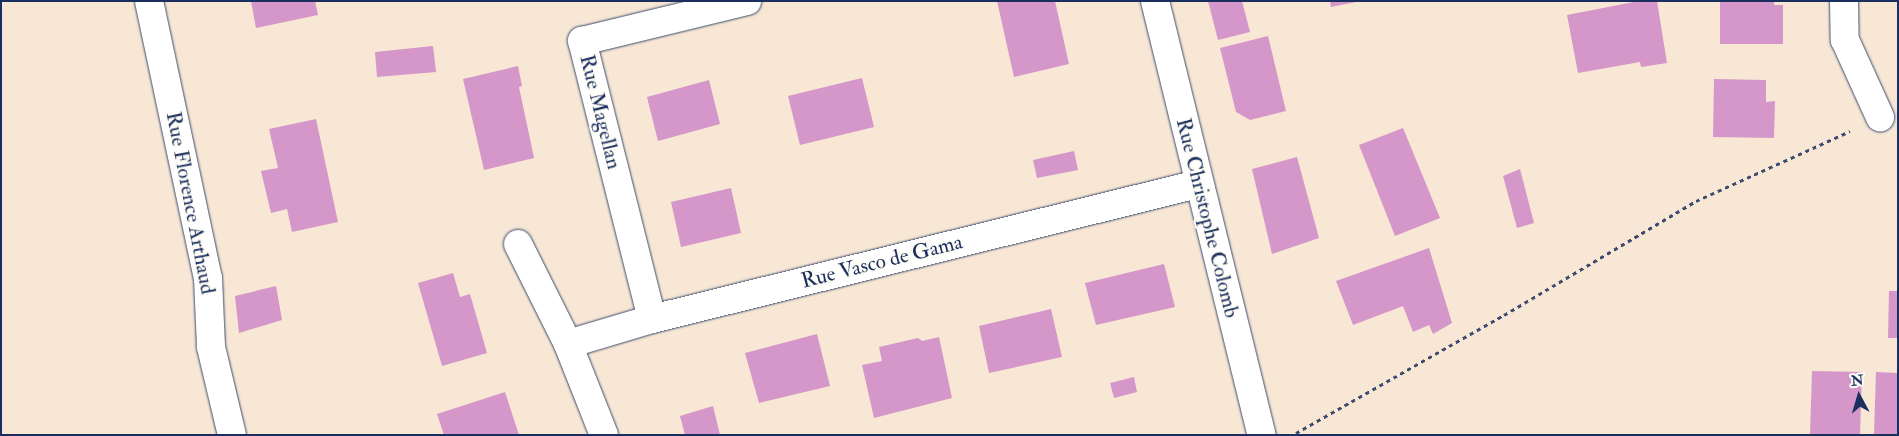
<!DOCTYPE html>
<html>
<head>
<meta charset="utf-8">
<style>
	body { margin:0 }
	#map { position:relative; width:1899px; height:436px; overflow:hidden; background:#f7e7d4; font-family:"IM FELL Double Pica",serif }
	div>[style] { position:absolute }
	.building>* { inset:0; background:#d597c9 }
	.path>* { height:3px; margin-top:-1.5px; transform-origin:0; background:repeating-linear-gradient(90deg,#3c4b70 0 4px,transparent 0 8px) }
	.roads { filter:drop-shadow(0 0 1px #3c4b70) drop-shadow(0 0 1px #3c4b70) }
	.minor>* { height:28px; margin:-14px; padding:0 14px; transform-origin:14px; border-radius:14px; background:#fff }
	span { translate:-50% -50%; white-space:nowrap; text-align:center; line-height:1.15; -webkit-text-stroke:4.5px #fdfcf7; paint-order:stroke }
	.street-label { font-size:21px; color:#1b2f5e }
	.frame { position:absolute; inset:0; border:2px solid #1b2f5e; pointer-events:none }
	.north { position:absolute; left:1834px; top:371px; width:50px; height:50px; -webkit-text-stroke:4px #fdfcf7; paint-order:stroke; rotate:354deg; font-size:14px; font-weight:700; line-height:20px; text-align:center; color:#1b2f5e }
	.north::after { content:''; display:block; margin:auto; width:18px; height:22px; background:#1b2f5e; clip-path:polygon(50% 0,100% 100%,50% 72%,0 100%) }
</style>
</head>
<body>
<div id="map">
	<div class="building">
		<i style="clip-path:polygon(251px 1px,315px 1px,318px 15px,256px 28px)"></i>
		<i style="clip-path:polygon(997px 1px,1055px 1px,1069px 64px,1014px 77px)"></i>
		<i style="clip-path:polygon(1208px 1px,1242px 1px,1250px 32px,1218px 40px)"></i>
		<i style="clip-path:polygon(1330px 1px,1356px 1px,1356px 2px,1331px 7px)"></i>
		<i style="clip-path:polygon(1639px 1px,1657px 1px,1667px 63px,1641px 67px,1640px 62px,1578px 73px,1567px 15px)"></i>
		<i style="clip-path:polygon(1720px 1px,1774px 1px,1774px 5px,1783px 5px,1783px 44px,1720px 44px)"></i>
		<i style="clip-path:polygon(1268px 36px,1286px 111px,1250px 120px,1236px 112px,1220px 48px)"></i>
		<i style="clip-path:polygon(433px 46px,436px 72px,377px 77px,375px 52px)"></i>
		<i style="clip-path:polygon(518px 66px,522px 86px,519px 87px,534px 158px,484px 170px,463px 79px)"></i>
		<i style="clip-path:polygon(862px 78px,874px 127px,800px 145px,788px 96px)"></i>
		<i style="clip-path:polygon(1714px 79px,1766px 80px,1766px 102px,1775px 101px,1774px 138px,1713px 137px)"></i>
		<i style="clip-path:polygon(709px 80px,720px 124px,658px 141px,647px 97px)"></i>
		<i style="clip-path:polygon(316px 119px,338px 222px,292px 232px,287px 209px,271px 213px,261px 171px,278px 168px,269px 129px)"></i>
		<i style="clip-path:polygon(1403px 128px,1440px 218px,1395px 236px,1359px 145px)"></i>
		<i style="clip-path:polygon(1074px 151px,1078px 170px,1037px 178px,1033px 160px)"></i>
		<i style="clip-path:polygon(1297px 157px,1319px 238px,1272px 254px,1252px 169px)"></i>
		<i style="clip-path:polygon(1520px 169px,1534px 223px,1517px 228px,1503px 176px)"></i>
		<i style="clip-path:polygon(731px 188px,741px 233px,681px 247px,671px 202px)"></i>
		<i style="clip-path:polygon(1429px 248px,1452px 323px,1433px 334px,1429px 325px,1413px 332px,1403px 306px,1353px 325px,1336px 281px)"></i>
		<i style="clip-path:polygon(1164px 264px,1175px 307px,1096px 325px,1085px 283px)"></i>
		<i style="clip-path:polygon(453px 273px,460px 297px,470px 294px,487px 353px,442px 366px,418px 283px)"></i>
		<i style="clip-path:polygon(276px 286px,282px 320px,239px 333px,235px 296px)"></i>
		<i style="clip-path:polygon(1889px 291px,1898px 291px,1898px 338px,1888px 338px)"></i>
		<i style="clip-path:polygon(1051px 309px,1062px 357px,989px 373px,979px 326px)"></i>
		<i style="clip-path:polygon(817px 334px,830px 386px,759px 403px,745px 353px)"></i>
		<i style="clip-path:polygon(939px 337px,952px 398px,874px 418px,862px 365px,882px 361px,879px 347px,918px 338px,922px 341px)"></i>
		<i style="clip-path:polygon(1812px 371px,1862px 372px,1860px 435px,1810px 435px)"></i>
		<i style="clip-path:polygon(1876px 372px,1898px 373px,1898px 435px,1874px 435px)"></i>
		<i style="clip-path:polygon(1134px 377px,1137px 392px,1114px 398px,1110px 383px)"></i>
		<i style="clip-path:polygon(505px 392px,519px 435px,444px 435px,437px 414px)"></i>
		<i style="clip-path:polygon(713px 406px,720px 435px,685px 435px,680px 416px)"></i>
	</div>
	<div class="path">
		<i style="left:1296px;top:433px;width:239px;rotate:-29.6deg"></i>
		<i style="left:1504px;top:315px;width:223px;rotate:-30.7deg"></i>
		<i style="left:1696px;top:201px;width:169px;rotate:-24.4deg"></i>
	</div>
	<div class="roads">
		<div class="minor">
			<i style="left:149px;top:1px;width:283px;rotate:78deg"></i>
			<i style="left:208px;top:278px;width:69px;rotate:87.5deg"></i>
			<i style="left:211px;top:347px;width:90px;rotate:76.6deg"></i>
			<i style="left:1155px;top:1px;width:447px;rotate:76.2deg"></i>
			<i style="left:1844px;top:1px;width:39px;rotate:89deg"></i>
			<i style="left:1845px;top:40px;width:85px;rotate:65.6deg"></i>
			<i style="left:518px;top:244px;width:112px;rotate:63.4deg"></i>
			<i style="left:652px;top:319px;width:287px;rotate:-104.1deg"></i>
			<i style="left:582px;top:41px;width:170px;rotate:-13.6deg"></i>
			<i style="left:604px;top:435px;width:98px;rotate:-111.6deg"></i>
			<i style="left:568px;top:344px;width:88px;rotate:-16.6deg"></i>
			<i style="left:652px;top:319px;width:562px;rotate:-13.89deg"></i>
		</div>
	</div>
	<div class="street-label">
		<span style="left:600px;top:112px;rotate:76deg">Rue Magellan</span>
		<span style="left:190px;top:203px;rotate:79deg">Rue Florence Arthaud</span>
		<span style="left:1207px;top:218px;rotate:76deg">Rue Christophe Colomb</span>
		<span style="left:882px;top:262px;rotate:-14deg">Rue Vasco de Gama</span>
	</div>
	<div class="frame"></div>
	<div class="north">N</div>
</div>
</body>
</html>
